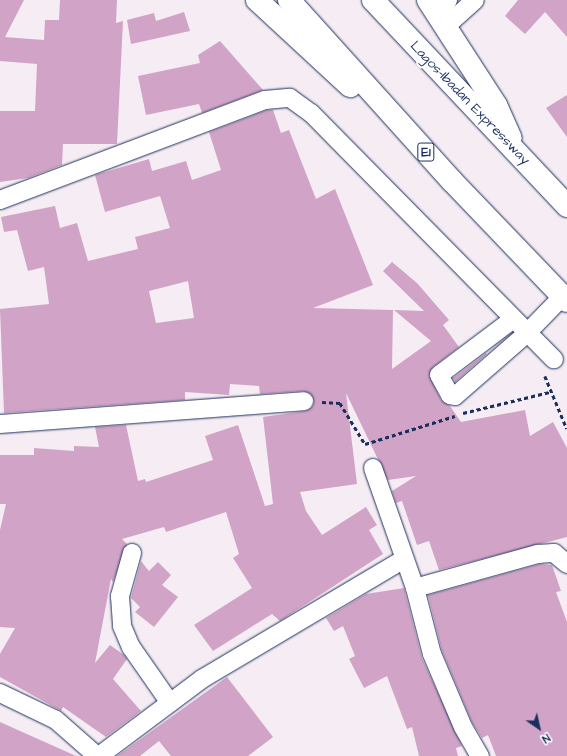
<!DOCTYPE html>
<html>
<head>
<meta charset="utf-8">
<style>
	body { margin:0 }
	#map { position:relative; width:567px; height:756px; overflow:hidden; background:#f6edf4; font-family:"Architects Daughter",sans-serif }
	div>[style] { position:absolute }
	.building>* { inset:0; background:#d1a3c6 }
	.path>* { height:2.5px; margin-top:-1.25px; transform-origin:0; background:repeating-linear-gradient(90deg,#1b2f5e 0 4px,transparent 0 7px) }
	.roads { filter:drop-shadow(0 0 1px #1b2f5e) drop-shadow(0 0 1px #1b2f5e) }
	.minor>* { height:18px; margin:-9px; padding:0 9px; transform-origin:9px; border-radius:9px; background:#fff }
	.highway>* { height:22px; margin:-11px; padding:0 11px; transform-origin:11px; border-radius:11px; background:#fff }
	span { translate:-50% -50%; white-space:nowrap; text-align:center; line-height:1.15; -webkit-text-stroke:4px #fff; paint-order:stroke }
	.shield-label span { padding:1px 3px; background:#fff; border:1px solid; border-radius:3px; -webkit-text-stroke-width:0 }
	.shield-label { font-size:13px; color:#1b2f5e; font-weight:700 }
	.street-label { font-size:14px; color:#1b2f5e }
	.north { position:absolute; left:519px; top:708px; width:40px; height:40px; -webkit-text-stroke:3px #fff; paint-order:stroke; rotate:146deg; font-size:11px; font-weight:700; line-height:16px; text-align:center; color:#1b2f5e }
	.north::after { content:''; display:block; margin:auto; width:14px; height:18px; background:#1b2f5e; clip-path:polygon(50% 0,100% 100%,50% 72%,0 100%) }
</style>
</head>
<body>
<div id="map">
	<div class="building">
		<i style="clip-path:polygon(0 0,24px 0,5px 37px,44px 40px,45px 20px,59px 20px,60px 0,117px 0,116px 23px,123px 21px,117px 144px,63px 144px,62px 165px,28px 178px,0 182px,0 111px,35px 111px,37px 64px,0 61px)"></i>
		<i style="clip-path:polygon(518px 0,567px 0,567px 37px,545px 12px,525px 34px,505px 16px)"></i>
		<i style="clip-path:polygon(184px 12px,190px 31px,131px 44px,127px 20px,154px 13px,156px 21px)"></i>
		<i style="clip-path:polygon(220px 41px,263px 90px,202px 113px,199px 104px,146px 115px,138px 76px,200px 63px,198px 55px)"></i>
		<i style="clip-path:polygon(567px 95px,567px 137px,546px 108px)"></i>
		<i style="clip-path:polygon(evenodd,267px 110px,273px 110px,281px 133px,289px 130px,316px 199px,335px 189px,373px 285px,313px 308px,393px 310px,392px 369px,431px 341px,394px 310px,424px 311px,383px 271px,392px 262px,417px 283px,449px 320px,443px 325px,459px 347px,433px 367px,429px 375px,441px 400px,450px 406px,461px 422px,525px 410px,530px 436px,553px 422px,567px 448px,567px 537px,439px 570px,429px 541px,417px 545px,402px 501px,396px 503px,392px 491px,416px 476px,388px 480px,346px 393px,357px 484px,300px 492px,306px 511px,322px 535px,366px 507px,377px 525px,369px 530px,383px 554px,280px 621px,272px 614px,213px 651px,194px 625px,252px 588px,233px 558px,239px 554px,226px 512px,166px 532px,164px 527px,122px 539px,127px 544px,113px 582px,111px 579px,95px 663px,110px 645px,124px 655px,127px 659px,113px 679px,141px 711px,106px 737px,63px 707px,61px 711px,0 677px,0 654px,15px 628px,0 627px,0 530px,6px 504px,0 504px,0 455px,34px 455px,34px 448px,74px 451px,74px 446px,99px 447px,95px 427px,126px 425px,138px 481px,145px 479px,146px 482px,213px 460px,205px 436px,238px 425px,265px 506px,273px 504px,263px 417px,305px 411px,313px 406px,314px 400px,304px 391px,260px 394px,259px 386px,230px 384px,229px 395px,185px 392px,185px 400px,4px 413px,0 309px,49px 304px,44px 267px,28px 271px,17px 230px,4px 232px,1px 217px,55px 206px,60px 228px,77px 223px,88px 261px,138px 249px,135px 237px,170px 228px,160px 196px,105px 212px,95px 175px,149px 159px,152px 171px,186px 161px,192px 180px,221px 170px,209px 132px,267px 110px,188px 281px,194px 318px,156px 323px,149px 291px,188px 281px)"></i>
		<i style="clip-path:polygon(486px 353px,487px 354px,455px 382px,453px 378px)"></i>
		<i style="clip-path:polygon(141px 561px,149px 571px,158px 562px,171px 575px,162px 585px,178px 597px,154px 627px,135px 612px,140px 607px,131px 598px)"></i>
		<i style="clip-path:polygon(540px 564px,552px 565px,561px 591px,556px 592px,567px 622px,567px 756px,496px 756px,488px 735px,482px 738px,472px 722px,442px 651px,428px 595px)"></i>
		<i style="clip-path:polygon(404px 588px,422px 658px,462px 746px,456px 748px,458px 756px,419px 756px,412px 727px,407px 729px,387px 676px,364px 688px,349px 659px,355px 656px,343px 626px,334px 631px,326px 618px,366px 594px)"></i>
		<i style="clip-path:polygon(227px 677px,273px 737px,248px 756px,171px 756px,159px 741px,140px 756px,117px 756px)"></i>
		<i style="clip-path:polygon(0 722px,76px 756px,0 756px)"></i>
	</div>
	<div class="path">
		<i style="left:545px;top:376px;width:57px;rotate:67.5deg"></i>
		<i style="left:322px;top:402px;width:18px;rotate:3deg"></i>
		<i style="left:340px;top:403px;width:48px;rotate:58.6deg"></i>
		<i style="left:365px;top:444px;width:94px;rotate:-17.3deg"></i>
		<i style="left:463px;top:413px;width:89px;rotate:-13.6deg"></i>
	</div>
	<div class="roads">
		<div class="minor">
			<i style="left:438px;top:15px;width:18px;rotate:-56deg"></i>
			<i style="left:445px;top:27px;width:40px;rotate:-42deg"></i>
			<i style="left:0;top:200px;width:283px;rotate:-20.7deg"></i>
			<i style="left:265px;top:100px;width:25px;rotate:-5deg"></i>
			<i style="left:290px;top:98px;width:26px;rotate:36deg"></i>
			<i style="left:311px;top:113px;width:346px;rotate:45.4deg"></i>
			<i style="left:512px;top:320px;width:91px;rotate:143deg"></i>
			<i style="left:439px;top:375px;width:23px;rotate:61deg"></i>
			<i style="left:450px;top:395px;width:5px;rotate:11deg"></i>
			<i style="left:455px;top:396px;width:94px;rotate:-41.1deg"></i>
			<i style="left:526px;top:334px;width:53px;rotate:-45.8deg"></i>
			<i style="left:0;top:424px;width:305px;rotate:-4.3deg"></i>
			<i style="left:373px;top:468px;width:127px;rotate:70.7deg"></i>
			<i style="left:415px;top:588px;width:68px;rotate:75.6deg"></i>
			<i style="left:432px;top:654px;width:79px;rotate:67deg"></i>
			<i style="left:463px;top:727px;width:34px;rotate:60deg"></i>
			<i style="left:132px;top:553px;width:45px;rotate:105.6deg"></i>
			<i style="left:120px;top:596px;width:30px;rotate:86deg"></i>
			<i style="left:122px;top:626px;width:23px;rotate:67deg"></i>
			<i style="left:131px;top:647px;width:68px;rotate:55.1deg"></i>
			<i style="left:415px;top:588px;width:128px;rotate:-15.5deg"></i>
			<i style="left:538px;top:554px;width:16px;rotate:-4deg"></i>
			<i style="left:554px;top:553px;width:17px;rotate:40deg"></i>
			<i style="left:0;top:693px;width:62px;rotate:25.7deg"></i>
			<i style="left:56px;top:720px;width:55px;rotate:41.3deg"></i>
			<i style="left:99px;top:756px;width:129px;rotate:-36.8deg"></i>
			<i style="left:202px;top:679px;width:235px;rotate:-30.7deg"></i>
		</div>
		<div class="highway">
			<i style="left:257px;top:0;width:127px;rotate:42.8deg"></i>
			<i style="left:289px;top:0;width:244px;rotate:48deg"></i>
			<i style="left:452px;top:181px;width:166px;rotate:46.2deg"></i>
			<i style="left:373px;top:0;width:283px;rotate:46.7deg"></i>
			<i style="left:428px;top:0;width:125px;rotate:57.1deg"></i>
			<i style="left:496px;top:105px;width:36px;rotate:66deg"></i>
		</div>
	</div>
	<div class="shield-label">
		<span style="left:426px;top:152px">E1</span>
	</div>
	<div class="street-label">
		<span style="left:470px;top:103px;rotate:46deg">Lagos-Ibadan Expressway</span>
	</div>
	<div class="north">N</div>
</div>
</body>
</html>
